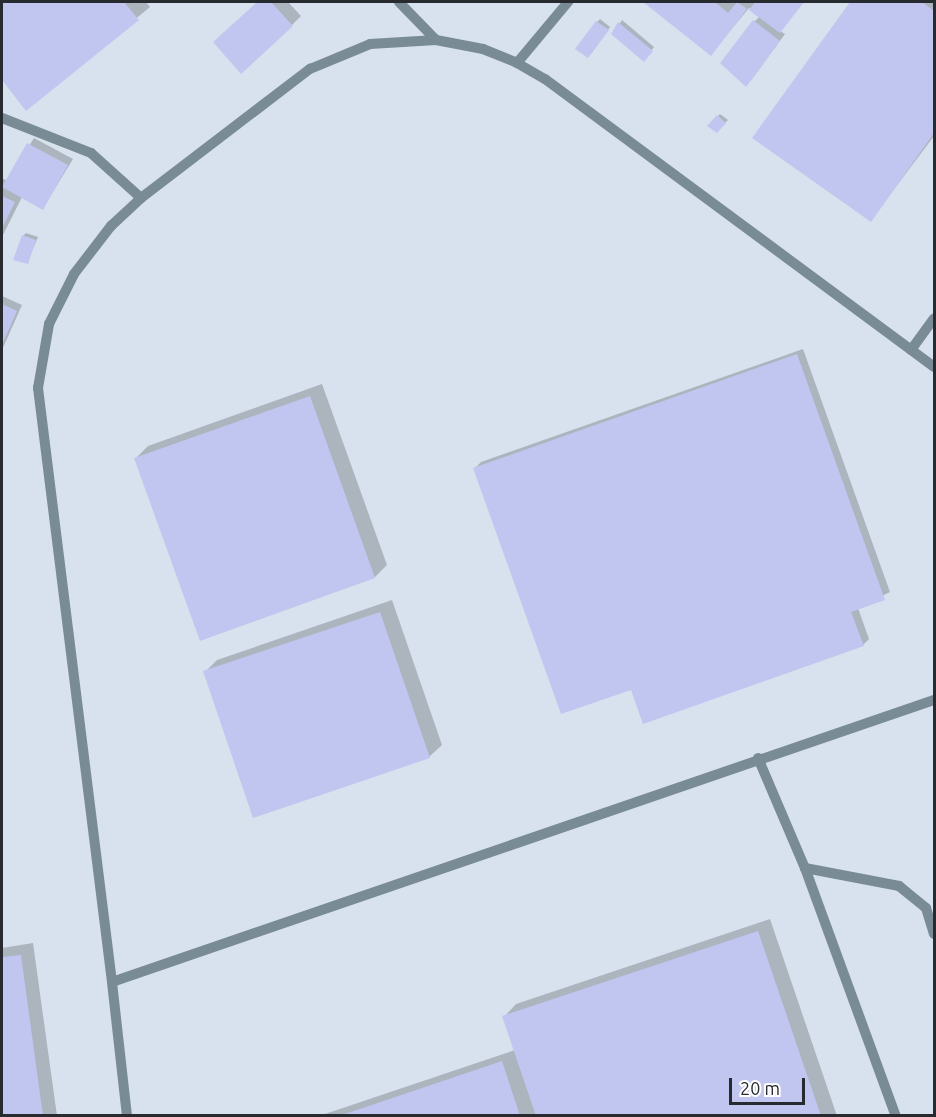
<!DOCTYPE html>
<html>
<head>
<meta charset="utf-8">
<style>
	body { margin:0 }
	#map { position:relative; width:936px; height:1117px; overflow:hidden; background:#d8e1ee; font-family:Ubuntu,sans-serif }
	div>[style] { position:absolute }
	.shadow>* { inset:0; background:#0003 }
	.building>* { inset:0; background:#c0c6ef }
	.lane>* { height:10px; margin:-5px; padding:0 5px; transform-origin:5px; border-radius:5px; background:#798b95 }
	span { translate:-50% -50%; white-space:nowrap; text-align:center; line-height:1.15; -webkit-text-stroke:4.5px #fff; paint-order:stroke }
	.frame { position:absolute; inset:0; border:3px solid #272a2f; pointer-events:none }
	.scale { position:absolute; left:729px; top:1078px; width:76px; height:27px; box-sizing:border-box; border:3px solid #272a2f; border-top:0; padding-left:8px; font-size:18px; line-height:21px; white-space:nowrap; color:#272a2f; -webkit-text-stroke:4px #fff; paint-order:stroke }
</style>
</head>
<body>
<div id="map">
	<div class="shadow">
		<i style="clip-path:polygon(2px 2px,146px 2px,150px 7px,26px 109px,2px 78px)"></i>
		<i style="clip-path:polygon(259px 2px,288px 2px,301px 16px,292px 25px,224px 33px)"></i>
		<i style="clip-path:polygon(645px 2px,804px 2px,780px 31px,785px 34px,752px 79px,755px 21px,760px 16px,749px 8px,711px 54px)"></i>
		<i style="clip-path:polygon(852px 2px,934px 2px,934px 136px,871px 220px,754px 137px)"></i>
		<i style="clip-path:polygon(600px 19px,610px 27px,591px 54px,597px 22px)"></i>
		<i style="clip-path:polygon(622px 20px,654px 47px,646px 57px,613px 33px)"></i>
		<i style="clip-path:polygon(720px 114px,728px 120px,717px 131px,710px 125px)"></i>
		<i style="clip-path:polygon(34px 138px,73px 159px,43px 208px,22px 197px,2px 237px,2px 178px,7px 181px)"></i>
		<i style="clip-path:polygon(26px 233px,38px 237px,27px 263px,23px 236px)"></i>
		<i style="clip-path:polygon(2px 296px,22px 305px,2px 350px)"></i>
		<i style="clip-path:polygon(803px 349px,890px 592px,858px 608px,869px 639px,863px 645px,632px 688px,475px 468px,481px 462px)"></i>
		<i style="clip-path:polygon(322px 384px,387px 565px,375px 577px,136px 458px,148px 446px)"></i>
		<i style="clip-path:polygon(392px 600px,442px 745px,429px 757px,205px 672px,217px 660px)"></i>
		<i style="clip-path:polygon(770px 919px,837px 1116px,319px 1116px,515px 1050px,504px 1017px,516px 1004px)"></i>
		<i style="clip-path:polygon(33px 943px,57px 1116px,2px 1116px,2px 948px)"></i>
	</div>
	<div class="building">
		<i style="clip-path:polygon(2px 2px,124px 2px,139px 20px,26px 111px,2px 80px)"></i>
		<i style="clip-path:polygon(257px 2px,271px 2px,293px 26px,241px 74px,213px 42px)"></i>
		<i style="clip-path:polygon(643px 2px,715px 2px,728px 13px,737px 2px,747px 9px,711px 56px)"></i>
		<i style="clip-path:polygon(755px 2px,804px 2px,780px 33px,749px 10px)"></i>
		<i style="clip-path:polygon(850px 2px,922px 2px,934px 11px,934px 133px,871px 222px,752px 138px)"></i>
		<i style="clip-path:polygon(753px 20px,780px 41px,746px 87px,720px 63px)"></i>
		<i style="clip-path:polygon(596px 21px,609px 30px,588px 58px,575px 49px)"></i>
		<i style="clip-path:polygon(618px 22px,653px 51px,644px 62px,611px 34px)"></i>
		<i style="clip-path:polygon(717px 115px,726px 123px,717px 133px,707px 126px)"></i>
		<i style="clip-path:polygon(27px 143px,68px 165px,43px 210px,2px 187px)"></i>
		<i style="clip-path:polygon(2px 196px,15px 202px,2px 228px)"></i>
		<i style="clip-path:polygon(22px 235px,36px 240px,28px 264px,13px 260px)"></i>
		<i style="clip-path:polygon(2px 304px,17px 311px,2px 345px)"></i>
		<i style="clip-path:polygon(797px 354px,885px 600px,851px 612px,864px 646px,643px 724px,631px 690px,561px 714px,473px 468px)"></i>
		<i style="clip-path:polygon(310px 396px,375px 578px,200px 641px,134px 458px)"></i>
		<i style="clip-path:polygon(380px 612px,430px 758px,253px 818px,203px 671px)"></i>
		<i style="clip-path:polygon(758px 931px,821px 1116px,536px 1116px,502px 1016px)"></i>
		<i style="clip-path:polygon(21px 955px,43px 1116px,2px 1116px,2px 957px)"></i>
		<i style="clip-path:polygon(502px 1061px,520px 1116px,342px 1116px,342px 1115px)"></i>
	</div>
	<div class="lane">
		<i style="left:399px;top:2px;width:53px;rotate:45.8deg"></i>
		<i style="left:517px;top:63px;width:80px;rotate:-50.1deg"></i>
		<i style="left:2px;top:118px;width:96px;rotate:21.5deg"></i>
		<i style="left:91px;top:153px;width:67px;rotate:42deg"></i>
		<i style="left:911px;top:350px;width:39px;rotate:-54deg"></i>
		<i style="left:758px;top:758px;width:120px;rotate:66.9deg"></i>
		<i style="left:805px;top:868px;width:264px;rotate:69.9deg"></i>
		<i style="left:805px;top:868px;width:96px;rotate:10.8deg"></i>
		<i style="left:899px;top:886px;width:35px;rotate:39deg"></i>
		<i style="left:926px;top:908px;width:27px;rotate:73deg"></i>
		<i style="left:112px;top:982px;width:599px;rotate:-97.1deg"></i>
		<i style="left:38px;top:388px;width:65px;rotate:-80.2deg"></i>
		<i style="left:49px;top:324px;width:56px;rotate:-63.4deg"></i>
		<i style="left:74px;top:274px;width:61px;rotate:-52.4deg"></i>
		<i style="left:111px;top:226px;width:41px;rotate:-43deg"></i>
		<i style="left:141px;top:198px;width:213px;rotate:-37.4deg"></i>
		<i style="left:310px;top:69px;width:65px;rotate:-22.6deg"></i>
		<i style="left:370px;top:44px;width:66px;rotate:-3.5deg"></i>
		<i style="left:436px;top:40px;width:48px;rotate:10.8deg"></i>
		<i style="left:483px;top:49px;width:37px;rotate:22deg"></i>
		<i style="left:517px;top:63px;width:32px;rotate:30deg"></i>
		<i style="left:545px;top:79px;width:484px;rotate:36.5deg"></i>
		<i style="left:127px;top:1116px;width:135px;rotate:-96.4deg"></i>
		<i style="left:112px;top:982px;width:869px;rotate:-18.94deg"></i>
	</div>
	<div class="frame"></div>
	<div class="scale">20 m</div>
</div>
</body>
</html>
